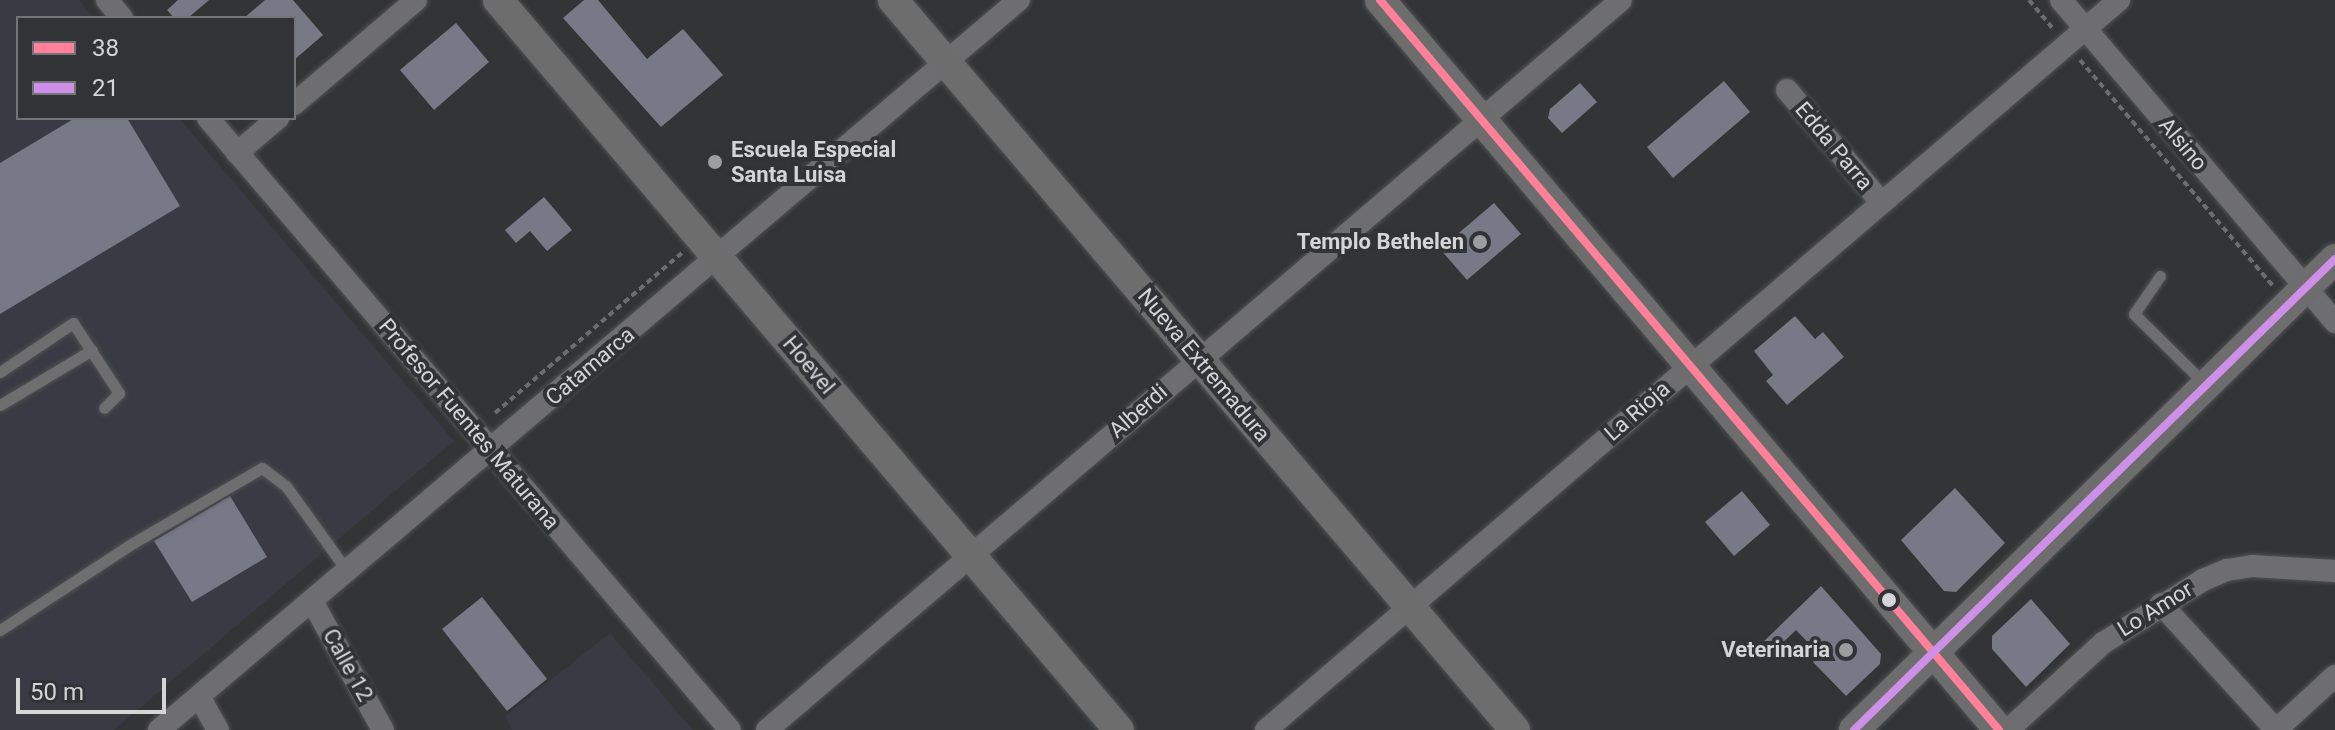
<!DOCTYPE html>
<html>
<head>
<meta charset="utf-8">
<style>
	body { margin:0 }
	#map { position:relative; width:2335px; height:730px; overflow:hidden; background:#333436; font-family:Roboto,sans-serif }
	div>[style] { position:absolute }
	.built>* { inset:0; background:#393a43 }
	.building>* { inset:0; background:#787987 }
	.path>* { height:4px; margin-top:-2px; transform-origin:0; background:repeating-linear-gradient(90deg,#6d6d6e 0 6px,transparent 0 10px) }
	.roads { filter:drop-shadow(0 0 2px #505152) drop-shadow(0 0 2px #505152) }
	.lane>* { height:11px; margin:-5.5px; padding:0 5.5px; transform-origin:5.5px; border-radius:5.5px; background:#6e6e70 }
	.street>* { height:22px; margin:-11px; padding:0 11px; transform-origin:11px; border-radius:11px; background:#6e6e70 }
	.secondary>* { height:30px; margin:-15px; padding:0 15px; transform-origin:15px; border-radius:15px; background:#6e6d6d }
	.bus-1>* { height:8px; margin:-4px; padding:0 4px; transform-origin:4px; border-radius:4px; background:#ff8098 }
	.bus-2>* { height:8px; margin:-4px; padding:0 4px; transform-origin:4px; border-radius:4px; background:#ce8fe9 }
	.dots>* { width:22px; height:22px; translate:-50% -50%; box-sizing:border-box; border:4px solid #323337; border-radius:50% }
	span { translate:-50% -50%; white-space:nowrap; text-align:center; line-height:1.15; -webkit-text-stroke:8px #323337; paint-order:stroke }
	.street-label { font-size:22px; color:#d5d5d8 }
	.poi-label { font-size:22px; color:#d5d5d8; font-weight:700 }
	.left { translate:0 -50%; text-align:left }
	.right { translate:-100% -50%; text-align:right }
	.legend { position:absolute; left:16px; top:16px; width:280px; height:104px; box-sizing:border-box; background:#323337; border:2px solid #737477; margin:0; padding:10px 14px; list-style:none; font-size:24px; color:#d5d5d8 }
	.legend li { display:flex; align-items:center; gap:16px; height:40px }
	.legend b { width:40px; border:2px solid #737477 }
	.scale { position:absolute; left:16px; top:678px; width:150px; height:36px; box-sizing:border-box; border:4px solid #d5d5d8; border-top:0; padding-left:10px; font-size:24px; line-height:28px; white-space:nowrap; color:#d5d5d8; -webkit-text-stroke:6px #323337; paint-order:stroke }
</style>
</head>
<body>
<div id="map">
	<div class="built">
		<i style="clip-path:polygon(0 0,79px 0,94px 18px,18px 18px,18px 118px,179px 118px,454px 441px,114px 730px,0 730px)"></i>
		<i style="clip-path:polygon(610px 633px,693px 730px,512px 730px,505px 716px)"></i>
	</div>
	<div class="building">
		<i style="clip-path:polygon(178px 0,209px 0,188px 18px,174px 18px,167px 10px)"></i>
		<i style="clip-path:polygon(265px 0,293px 0,323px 35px,294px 60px,294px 18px,244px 18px)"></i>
		<i style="clip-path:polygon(584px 0,598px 0,647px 59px,683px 29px,723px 75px,661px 127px,563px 18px)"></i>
		<i style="clip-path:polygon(456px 23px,489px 62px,434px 110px,400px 70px)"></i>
		<i style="clip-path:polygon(1724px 81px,1750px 112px,1673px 178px,1647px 147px)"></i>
		<i style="clip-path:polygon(1580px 83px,1597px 102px,1562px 133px,1548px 118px,1550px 109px)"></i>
		<i style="clip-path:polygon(75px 118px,127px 118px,180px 206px,0 314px,0 163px)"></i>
		<i style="clip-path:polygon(544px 197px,572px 230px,547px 251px,530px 231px,516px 243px,505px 230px)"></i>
		<i style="clip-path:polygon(1494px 203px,1521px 234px,1467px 280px,1440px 249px)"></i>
		<i style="clip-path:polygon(1795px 316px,1815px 339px,1823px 332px,1844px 357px,1787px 405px,1766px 381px,1773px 375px,1754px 351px)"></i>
		<i style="clip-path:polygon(1955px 488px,2005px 543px,1956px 592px,1944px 591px,1901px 540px)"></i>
		<i style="clip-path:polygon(1742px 491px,1770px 525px,1734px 556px,1705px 522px)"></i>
		<i style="clip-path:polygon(230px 496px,267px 557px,192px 602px,154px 541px)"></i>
		<i style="clip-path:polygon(1821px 586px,1881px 654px,1880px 664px,1846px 696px,1813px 662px,1820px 655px,1796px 630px,1770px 655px,1760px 645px)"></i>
		<i style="clip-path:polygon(482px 597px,547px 679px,507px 711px,442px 629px)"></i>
		<i style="clip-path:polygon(2031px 599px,2070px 644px,2026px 687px,1992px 649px,1992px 636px)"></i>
	</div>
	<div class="path">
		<i style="left:2029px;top:0;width:38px;rotate:50deg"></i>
		<i style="left:2080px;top:60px;width:299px;rotate:49.5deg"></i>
		<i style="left:495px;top:413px;width:246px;rotate:-40.6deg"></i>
	</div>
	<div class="roads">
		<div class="lane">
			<i style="left:2160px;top:276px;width:46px;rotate:124.4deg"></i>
			<i style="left:2134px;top:314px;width:101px;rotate:44.6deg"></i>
			<i style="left:0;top:372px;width:88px;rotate:-33.9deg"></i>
			<i style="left:73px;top:323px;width:84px;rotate:56.7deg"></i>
			<i style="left:119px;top:393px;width:21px;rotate:135deg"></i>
			<i style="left:0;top:405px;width:107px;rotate:-30.9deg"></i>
			<i style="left:0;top:630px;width:159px;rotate:-33.2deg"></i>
			<i style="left:133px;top:543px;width:149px;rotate:-30.2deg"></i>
			<i style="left:262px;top:468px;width:30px;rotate:37deg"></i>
			<i style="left:286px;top:486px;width:105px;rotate:54.3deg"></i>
		</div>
		<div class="street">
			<i style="left:107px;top:0;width:23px;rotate:50deg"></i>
			<i style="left:2061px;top:0;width:423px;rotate:49.6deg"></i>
			<i style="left:1787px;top:90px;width:146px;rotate:50deg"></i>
			<i style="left:294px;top:104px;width:160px;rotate:-40.4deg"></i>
			<i style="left:208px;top:118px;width:804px;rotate:49.54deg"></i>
			<i style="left:237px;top:153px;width:54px;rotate:-40.5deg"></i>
			<i style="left:312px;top:601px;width:147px;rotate:61.2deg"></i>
			<i style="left:2161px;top:604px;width:171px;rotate:47.6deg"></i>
			<i style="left:199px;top:696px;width:39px;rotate:61deg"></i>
			<i style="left:159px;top:730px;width:1128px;rotate:-40.33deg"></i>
			<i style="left:767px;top:730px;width:1123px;rotate:-40.52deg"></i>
			<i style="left:1266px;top:730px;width:1123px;rotate:-40.56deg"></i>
			<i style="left:2008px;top:730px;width:129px;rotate:-42.5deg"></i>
			<i style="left:2103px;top:643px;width:118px;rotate:-32.2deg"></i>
			<i style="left:2203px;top:580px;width:26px;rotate:-23deg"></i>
			<i style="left:2227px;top:570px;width:25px;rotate:-9deg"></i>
			<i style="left:2252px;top:566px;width:83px;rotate:3.4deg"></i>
			<i style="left:2276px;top:730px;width:80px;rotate:-42.5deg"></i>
		</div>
		<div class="secondary">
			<i style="left:498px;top:0;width:958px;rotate:49.61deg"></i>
			<i style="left:893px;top:0;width:959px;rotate:49.57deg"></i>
			<i style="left:1380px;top:0;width:957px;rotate:49.7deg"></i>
			<i style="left:1854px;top:730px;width:673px;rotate:-44.4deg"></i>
		</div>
	</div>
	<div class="bus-1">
		<i style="left:1380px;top:0;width:957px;rotate:49.7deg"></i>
	</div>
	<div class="bus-2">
		<i style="left:1854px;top:730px;width:673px;rotate:-44.4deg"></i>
	</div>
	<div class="dots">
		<i style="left:715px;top:162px;background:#9c9d9f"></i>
		<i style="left:1480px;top:242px;background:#9c9d9f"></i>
		<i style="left:1889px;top:600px;background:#d5d5d8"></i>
		<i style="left:1846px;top:650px;background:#9c9d9f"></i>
	</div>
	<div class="street-label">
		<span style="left:2183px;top:144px;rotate:50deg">Alsino</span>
		<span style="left:1834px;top:146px;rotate:50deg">Edda Parra</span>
		<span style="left:809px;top:365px;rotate:50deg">Hoevel</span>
		<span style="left:1204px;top:365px;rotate:50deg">Nueva Extremadura</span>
		<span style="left:590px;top:366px;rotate:-40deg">Catamarca</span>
		<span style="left:1138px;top:411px;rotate:-41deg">Alberdi</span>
		<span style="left:1637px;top:411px;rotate:-41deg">La Rioja</span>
		<span style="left:469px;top:424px;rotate:50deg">Profesor Fuentes Maturana</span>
		<span style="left:2155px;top:609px;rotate:-32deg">Lo Amor</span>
		<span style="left:348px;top:665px;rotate:61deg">Calle 12</span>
	</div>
	<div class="poi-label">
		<span class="left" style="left:731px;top:162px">Escuela Especial<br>Santa Luisa</span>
		<span class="right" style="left:1464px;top:242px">Templo Bethelen</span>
		<span class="right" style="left:1830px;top:650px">Veterinaria</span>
	</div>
	<ul class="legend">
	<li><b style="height:10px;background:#ff8098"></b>38</li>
	<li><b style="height:10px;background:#ce8fe9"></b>21</li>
	</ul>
	<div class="scale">50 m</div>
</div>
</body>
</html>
